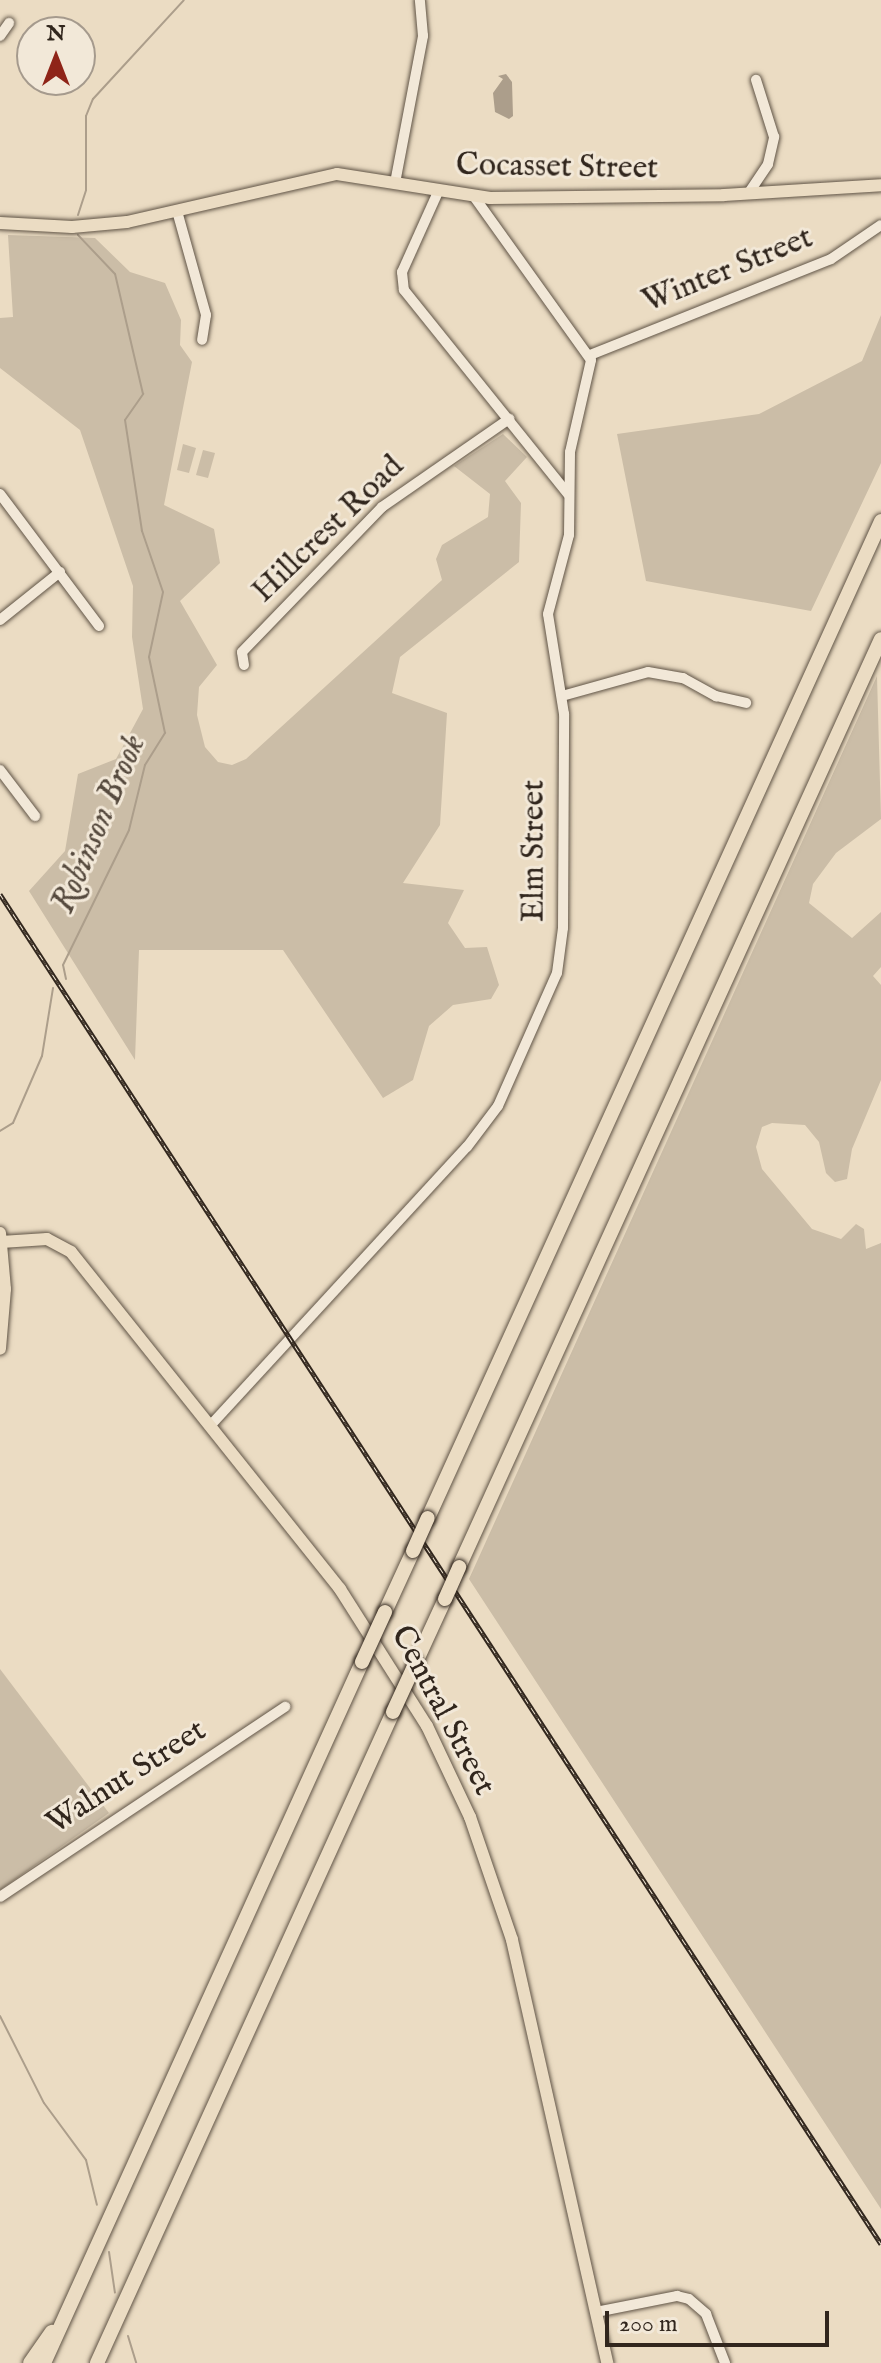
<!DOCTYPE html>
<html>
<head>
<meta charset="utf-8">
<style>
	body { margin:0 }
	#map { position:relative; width:881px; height:2363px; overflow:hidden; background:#ebdcc3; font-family:"IM FELL English",serif }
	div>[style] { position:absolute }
	.green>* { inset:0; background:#cbbda7 }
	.water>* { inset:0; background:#ac9e8b }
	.stream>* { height:2px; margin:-1px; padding:0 1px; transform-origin:1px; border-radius:1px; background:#ac9e8b }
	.roads { filter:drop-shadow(0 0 2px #605446) drop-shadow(0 0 2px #605446) }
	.minor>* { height:10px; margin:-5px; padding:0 5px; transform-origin:5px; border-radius:5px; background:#f2e8d8 }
	.major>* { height:12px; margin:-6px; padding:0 6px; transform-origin:6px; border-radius:6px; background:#ebdcc3 }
	.highway>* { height:14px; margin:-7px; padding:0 7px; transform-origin:7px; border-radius:7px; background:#ebdcc3 }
	.rail>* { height:5px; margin-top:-2.5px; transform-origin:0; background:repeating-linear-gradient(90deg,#f2e8d8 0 6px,#31261d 0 12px); box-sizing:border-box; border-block:2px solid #31261d }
	.bridges { filter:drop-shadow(0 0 2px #31261d) drop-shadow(0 0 2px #31261d) }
	.highway-bridge>* { height:14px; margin:-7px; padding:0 7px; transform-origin:7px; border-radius:7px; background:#ebdcc3 }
	span { translate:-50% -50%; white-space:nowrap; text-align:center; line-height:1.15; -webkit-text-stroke:6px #f2e8d8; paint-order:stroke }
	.street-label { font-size:32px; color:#31261d }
	.water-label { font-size:34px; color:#564a3e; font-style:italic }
	.north { position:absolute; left:16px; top:16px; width:80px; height:80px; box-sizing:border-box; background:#f2e8d8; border:2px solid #a59a8d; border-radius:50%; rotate:0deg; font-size:22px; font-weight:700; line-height:32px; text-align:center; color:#31261d }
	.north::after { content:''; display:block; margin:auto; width:28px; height:36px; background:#8f2418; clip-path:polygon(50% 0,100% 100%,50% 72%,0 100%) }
	.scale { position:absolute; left:605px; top:2311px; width:224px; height:36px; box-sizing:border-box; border:4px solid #31261d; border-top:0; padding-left:10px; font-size:24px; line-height:28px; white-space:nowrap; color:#31261d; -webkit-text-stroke:6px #f2e8d8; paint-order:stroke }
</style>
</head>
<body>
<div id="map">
	<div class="green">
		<i style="clip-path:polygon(8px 235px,95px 238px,130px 272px,165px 283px,181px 320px,180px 345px,192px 362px,164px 505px,214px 529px,220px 563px,180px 601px,217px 665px,199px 687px,197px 715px,205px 747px,218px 762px,232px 765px,246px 759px,442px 580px,436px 559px,442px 545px,488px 517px,490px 494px,454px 466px,503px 434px,527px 457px,505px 481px,521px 503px,519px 562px,400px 657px,392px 693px,447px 713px,440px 825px,403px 883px,464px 890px,448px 923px,465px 948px,487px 947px,499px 985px,491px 999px,453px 1005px,429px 1026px,413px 1080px,383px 1098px,283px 950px,139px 950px,135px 1060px,29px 891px,65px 851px,78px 774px,116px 759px,143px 709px,132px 637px,133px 586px,80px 430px,0 368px,0 318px,13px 317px)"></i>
		<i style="clip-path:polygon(881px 315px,881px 463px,811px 611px,646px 581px,617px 434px,759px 414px,862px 361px)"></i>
		<i style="clip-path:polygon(183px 444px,196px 448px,189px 473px,177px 470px)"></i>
		<i style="clip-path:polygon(203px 450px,215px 453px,208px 478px,196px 475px)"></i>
		<i style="clip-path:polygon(877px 676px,881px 819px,836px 853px,813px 884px,809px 903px,852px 938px,881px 912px,881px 967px,873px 976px,881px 985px,881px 1080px,852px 1149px,847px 1179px,835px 1182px,826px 1173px,819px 1142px,805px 1125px,772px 1123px,762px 1127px,756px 1147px,762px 1169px,812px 1229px,841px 1239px,856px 1224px,864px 1229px,866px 1249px,881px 1243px,881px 2209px,469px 1579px)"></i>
		<i style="clip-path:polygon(0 1669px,109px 1813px,0 1890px)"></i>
	</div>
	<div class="water">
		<i style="clip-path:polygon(506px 74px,512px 82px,513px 116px,509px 119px,495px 112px,493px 93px,503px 79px,498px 76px)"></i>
	</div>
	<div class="stream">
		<i style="left:78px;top:215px;width:26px;rotate:-72deg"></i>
		<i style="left:86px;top:190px;width:74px;rotate:-90deg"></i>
		<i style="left:86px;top:116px;width:18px;rotate:-68deg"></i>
		<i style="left:93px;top:99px;width:134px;rotate:-47.4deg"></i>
		<i style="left:66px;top:979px;width:14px;rotate:-102deg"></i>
		<i style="left:63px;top:965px;width:150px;rotate:-63.9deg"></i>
		<i style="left:129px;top:830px;width:67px;rotate:-76.2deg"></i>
		<i style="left:145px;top:765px;width:38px;rotate:-58deg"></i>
		<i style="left:165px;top:733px;width:78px;rotate:-101.9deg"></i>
		<i style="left:149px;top:657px;width:66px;rotate:-77.8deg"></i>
		<i style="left:163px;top:592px;width:65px;rotate:-109deg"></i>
		<i style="left:142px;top:531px;width:112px;rotate:-98.7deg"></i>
		<i style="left:125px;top:420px;width:32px;rotate:-55deg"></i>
		<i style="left:143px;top:394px;width:123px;rotate:-103.1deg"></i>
		<i style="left:115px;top:274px;width:54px;rotate:-133.5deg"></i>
		<i style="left:0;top:1131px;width:15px;rotate:-32deg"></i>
		<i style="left:13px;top:1123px;width:73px;rotate:-66.6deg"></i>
		<i style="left:42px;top:1056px;width:69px;rotate:-80.8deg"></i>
		<i style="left:0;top:2016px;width:97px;rotate:63.2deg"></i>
		<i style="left:44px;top:2103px;width:71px;rotate:53.6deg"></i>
		<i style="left:86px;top:2160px;width:46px;rotate:76.3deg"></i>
		<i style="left:109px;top:2252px;width:41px;rotate:81.7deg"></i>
		<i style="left:128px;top:2336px;width:28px;rotate:73deg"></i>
	</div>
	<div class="roads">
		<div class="minor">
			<i style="left:0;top:36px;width:16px;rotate:-55deg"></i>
			<i style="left:395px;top:183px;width:150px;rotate:-79.2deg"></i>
			<i style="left:423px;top:36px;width:36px;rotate:-95deg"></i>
			<i style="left:438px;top:192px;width:88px;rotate:114.2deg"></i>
			<i style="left:402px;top:272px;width:18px;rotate:84deg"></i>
			<i style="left:404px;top:290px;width:262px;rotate:51.2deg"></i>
			<i style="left:748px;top:194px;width:36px;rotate:-56deg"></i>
			<i style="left:768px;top:164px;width:28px;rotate:-77deg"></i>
			<i style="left:774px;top:137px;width:60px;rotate:-107.5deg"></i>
			<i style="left:177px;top:211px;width:108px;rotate:74.4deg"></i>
			<i style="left:206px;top:315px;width:25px;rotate:99deg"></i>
			<i style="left:590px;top:355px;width:259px;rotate:-21.7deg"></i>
			<i style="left:831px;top:259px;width:60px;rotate:-34.2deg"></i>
			<i style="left:0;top:494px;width:165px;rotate:53.1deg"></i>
			<i style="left:0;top:620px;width:77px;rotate:-38.7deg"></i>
			<i style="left:244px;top:665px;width:13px;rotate:-99deg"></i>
			<i style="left:242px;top:652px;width:202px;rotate:-46deg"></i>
			<i style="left:382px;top:507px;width:155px;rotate:-34.7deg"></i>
			<i style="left:562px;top:696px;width:89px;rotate:-15.6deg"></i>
			<i style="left:648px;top:672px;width:36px;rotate:10deg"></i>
			<i style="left:683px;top:678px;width:38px;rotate:29deg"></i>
			<i style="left:716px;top:696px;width:31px;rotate:13deg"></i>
			<i style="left:0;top:770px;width:58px;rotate:52.7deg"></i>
			<i style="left:210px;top:1426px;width:379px;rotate:-47.4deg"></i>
			<i style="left:467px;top:1147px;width:51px;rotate:-52.9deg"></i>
			<i style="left:498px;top:1106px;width:145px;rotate:-66.1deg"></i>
			<i style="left:557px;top:973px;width:45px;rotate:-82.4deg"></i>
			<i style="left:563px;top:928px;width:214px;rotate:-89.7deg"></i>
			<i style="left:564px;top:714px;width:101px;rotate:-99.1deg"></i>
			<i style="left:548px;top:614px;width:82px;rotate:-75.1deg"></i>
			<i style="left:569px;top:535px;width:83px;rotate:-89.3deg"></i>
			<i style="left:570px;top:452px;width:94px;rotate:-77.1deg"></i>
			<i style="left:591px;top:360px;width:199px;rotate:-125.6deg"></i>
			<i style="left:0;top:1897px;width:343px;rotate:-33.7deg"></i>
			<i style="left:596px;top:2312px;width:83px;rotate:-11.2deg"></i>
			<i style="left:677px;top:2296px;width:12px;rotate:14deg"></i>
			<i style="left:689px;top:2299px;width:23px;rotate:41deg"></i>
			<i style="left:706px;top:2314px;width:53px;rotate:68.8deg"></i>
		</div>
		<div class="major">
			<i style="left:0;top:223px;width:72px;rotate:3.2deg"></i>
			<i style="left:72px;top:227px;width:55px;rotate:-5.2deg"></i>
			<i style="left:127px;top:222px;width:215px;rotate:-12.9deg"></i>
			<i style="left:337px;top:174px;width:155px;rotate:8.9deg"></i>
			<i style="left:490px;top:198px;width:234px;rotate:-0.7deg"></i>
			<i style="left:724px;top:195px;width:157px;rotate:-3.6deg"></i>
			<i style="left:0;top:1233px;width:56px;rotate:84.9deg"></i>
			<i style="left:5px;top:1289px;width:60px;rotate:94.8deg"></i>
			<i style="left:1px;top:1242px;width:46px;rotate:-3.7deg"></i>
			<i style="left:47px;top:1239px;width:27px;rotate:28deg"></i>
			<i style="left:71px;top:1252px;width:431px;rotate:51.4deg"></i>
			<i style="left:340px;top:1589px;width:162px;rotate:57.6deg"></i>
			<i style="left:427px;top:1726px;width:101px;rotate:64.7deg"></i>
			<i style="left:470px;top:1817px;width:130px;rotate:71.1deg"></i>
			<i style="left:512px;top:1940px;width:434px;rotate:77.3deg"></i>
		</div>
		<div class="highway">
			<i style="left:428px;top:1518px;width:1095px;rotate:-65.56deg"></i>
			<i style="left:459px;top:1567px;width:1019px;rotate:-65.55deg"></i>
			<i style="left:385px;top:1612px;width:67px;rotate:-65.3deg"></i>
			<i style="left:416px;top:1662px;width:69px;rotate:-65.3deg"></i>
			<i style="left:30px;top:2363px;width:38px;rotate:-55deg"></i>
			<i style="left:44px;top:2363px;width:770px;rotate:-65.6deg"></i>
			<i style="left:97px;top:2363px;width:715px;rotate:-65.55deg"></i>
		</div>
	</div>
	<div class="rail">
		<i style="left:0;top:894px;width:1612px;rotate:56.87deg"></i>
	</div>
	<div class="bridges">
		<div class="highway-bridge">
			<i style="left:413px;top:1551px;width:36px;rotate:-66deg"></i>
			<i style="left:445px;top:1599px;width:35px;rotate:-66deg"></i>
			<i style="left:362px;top:1662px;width:55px;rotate:-65.3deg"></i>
			<i style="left:393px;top:1712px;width:55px;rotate:-65.3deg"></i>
		</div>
	</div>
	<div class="street-label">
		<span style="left:557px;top:168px;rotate:1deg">Cocasset Street</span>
		<span style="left:728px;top:271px;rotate:-22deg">Winter Street</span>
		<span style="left:329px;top:530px;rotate:-44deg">Hillcrest Road</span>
		<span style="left:535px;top:851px;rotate:-90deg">Elm Street</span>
		<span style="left:442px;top:1711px;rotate:62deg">Central Street</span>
		<span style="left:127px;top:1778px;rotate:-33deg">Walnut Street</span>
	</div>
	<div class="water-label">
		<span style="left:99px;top:824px;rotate:-67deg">Robinson Brook</span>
	</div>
	<div class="north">N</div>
	<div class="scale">200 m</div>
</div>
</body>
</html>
